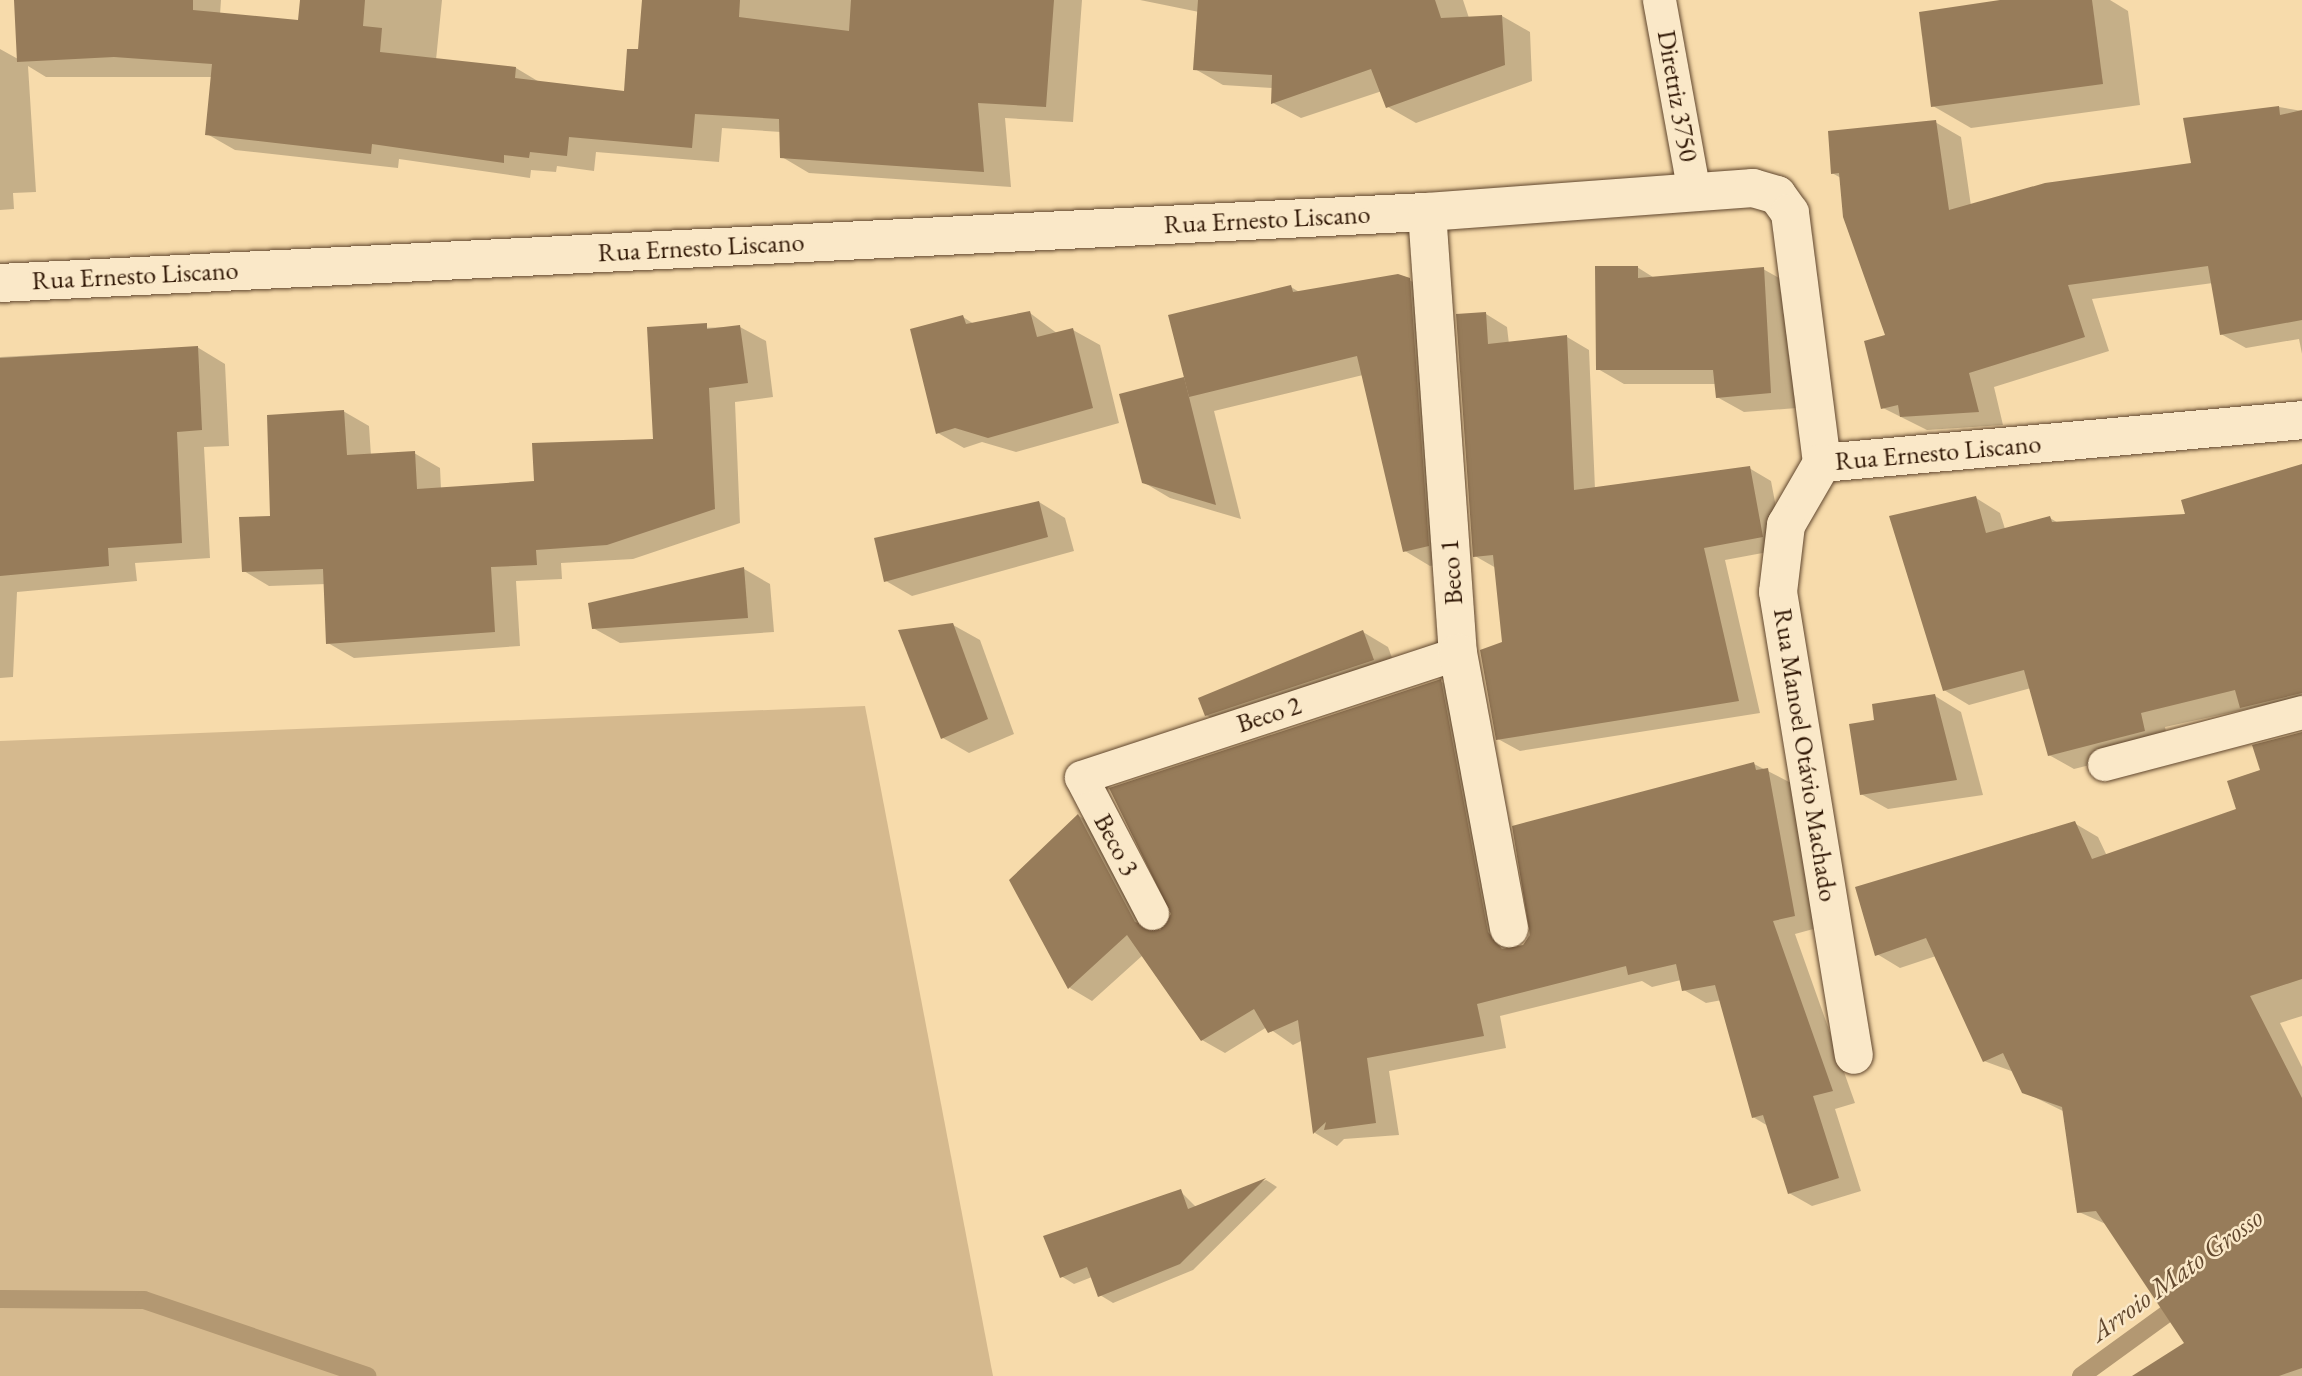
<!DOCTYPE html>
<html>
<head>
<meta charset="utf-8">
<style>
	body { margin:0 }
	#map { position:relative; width:2302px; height:1376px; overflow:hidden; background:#f7dbab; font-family:"EB Garamond",serif }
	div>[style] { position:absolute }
	.green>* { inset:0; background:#d5b98e }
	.shadow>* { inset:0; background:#0003 }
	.stream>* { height:18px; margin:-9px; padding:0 9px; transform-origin:9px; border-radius:9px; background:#b39872 }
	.building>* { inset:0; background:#977c5a }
	.roads { filter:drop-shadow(0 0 2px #60462d) drop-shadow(0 0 2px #60462d) }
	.service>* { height:33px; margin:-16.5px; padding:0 16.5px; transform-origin:16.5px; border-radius:16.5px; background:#fae8c8 }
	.minor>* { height:38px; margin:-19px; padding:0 19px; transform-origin:19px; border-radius:19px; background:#fae8c8 }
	span { translate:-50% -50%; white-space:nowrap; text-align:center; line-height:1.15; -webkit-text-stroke:5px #fae8c8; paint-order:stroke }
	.street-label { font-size:26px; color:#2e1503 }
	.water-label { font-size:28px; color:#63492f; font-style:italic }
</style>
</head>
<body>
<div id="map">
	<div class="green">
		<i style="clip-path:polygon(865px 706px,993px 1376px,0 1376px,0 741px)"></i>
	</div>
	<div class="shadow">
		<i style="clip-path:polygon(16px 0,221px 0,220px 15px,299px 22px,301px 0,442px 0,436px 60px,516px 68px,541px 83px,625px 93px,639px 51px,644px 0,1082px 0,1073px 122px,1005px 118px,1011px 187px,809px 173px,782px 157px,781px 132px,722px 128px,719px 162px,596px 152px,594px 171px,557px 166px,556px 172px,531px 170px,530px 178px,399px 159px,398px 168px,235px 150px,207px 134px,213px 77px,46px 77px,28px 66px,36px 192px,13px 193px,14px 209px,0 210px,0 49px,18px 59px)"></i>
		<i style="clip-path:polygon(1140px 0,1463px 0,1469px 18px,1502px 16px,1530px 32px,1532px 81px,1416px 123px,1388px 107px,1382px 91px,1301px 118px,1273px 103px,1273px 88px,1223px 85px,1195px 69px,1199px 12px)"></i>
		<i style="clip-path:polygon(2012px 0,2110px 0,2128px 11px,2140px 105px,1971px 128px,1933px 106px)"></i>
		<i style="clip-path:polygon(2279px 107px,2302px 111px,2302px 354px,2299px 339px,2246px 348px,2221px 334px,2213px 283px,2092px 299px,2109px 351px,1994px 387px,2003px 425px,1927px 430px,1883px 408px,1888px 336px,1841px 178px,1832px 173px,1935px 122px,1961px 137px,1971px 206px,2193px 165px)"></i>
		<i style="clip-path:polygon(1637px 267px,1656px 279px,1763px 269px,1790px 284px,1797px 408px,1744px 412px,1717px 397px,1716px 384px,1624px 384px,1598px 369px)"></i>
		<i style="clip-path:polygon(1409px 280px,1435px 294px,1453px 560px,1430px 566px,1405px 551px,1363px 375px,1214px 411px,1241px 519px,1170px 498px,1143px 482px,1184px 379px,1291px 287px,1301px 293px)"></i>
		<i style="clip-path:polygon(1030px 313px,1058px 334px,1073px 330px,1100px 345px,1119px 423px,1016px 452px,982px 442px,964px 448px,938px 433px,963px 317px,974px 324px)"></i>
		<i style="clip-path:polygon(1486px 314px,1507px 327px,1509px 344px,1567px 337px,1589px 350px,1595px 489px,1749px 468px,1771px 481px,1784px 549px,1725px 560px,1760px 713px,1520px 751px,1498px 739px,1504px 643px,1496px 568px,1475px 556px)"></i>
		<i style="clip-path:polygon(740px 327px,766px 341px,773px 397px,735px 402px,740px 523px,633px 559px,561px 563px,562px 579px,516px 581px,520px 646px,354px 658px,328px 643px,326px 584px,269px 586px,244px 571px,343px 411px,369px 426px,371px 456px,414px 453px,440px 468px,441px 489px,536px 483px,654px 441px,648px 329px)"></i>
		<i style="clip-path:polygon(197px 347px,225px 364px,229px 446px,204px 447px,210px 558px,135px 563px,137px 581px,17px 592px,13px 677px,0 678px,0 357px)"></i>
		<i style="clip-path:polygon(2302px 470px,2302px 697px,2165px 727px,2169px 745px,2074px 769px,2049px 755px,2031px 688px,1969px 705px,1944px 690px,1976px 498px,2000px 513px,2005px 529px,2050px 518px,2060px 524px,2188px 516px)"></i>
		<i style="clip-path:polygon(1039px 502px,1065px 518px,1074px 551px,912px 596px,886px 581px)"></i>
		<i style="clip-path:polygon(744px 569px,770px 584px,774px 632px,620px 643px,593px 628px)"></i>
		<i style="clip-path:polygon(953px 625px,980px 640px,1014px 734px,969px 753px,943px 738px)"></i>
		<i style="clip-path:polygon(1363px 632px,1388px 647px,1398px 674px,1231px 729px,1206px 715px)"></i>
		<i style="clip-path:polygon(1440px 681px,1463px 694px,1512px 951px,1525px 945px,1532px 925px,1754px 764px,1791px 783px,1817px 928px,1795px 934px,1855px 1103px,1835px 1109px,1861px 1191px,1812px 1206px,1789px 1193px,1768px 1126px,1753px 1117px,1722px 1000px,1706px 1003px,1684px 990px,1681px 980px,1652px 987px,1642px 981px,1500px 1016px,1506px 1048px,1389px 1071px,1399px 1135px,1344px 1139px,1337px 1146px,1315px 1133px,1303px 1040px,1293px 1045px,1267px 1027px,1225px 1053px,1202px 1040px,1143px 955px,1092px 1001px,1070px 988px,1012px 880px,1079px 816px,1101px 829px,1161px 932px,1170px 923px,1171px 904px)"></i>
		<i style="clip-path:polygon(1935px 696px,1961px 712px,1983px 795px,1888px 809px,1861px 794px,1876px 722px)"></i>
		<i style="clip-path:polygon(2302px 777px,2302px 1016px,2280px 1023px,2302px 1067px,2302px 1376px,2166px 1376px,2186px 1343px,2108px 1225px,2079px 1212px,2065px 1112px,2024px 1092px,2014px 1072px,1984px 1061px,1936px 956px,1900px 968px,1877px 954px,2074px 823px,2098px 837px,2107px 856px,2238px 810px)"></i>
		<i style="clip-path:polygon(1266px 1180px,1277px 1187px,1193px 1270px,1113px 1303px,1100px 1295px,1092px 1277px,1074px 1284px,1061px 1276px,1180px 1191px,1197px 1208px)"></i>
	</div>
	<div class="stream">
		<i style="left:0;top:1299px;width:144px;rotate:0.4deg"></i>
		<i style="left:144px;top:1300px;width:236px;rotate:18.8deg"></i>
		<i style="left:2081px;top:1376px;width:126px;rotate:-36deg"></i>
	</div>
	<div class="building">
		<i style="clip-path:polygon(14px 0,193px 0,193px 10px,298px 20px,300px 0,365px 0,363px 26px,382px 28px,380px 52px,516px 67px,515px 78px,624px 91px,627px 49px,638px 49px,642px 0,740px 0,739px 17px,849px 31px,851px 0,1054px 0,1046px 107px,978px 103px,984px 172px,780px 158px,779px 119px,695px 114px,692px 148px,569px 137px,567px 156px,530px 152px,529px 158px,504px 155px,504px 163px,372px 144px,371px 154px,205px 135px,212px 64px,114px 57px,17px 62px)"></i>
		<i style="clip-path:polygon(1198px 0,1435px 0,1441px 18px,1502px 15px,1505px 65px,1386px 108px,1371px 69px,1271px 104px,1272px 75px,1193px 70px)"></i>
		<i style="clip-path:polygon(2000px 0,2092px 0,2103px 84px,1931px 107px,1919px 12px)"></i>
		<i style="clip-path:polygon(2279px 106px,2280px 115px,2302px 110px,2302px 320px,2220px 335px,2208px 266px,2068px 285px,2085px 337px,1969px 373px,1979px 412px,1900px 417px,1898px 405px,1881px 409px,1864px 341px,1885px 335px,1843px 217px,1839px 173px,1831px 174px,1828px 131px,1936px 120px,1949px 210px,2045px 183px,2191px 163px,2183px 118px)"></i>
		<i style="clip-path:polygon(1595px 266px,1638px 266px,1638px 278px,1764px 267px,1771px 393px,1716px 398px,1713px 370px,1596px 370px)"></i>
		<i style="clip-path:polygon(1398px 274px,1410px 278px,1429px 546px,1403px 552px,1357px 356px,1189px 397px,1168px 315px,1291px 285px,1293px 292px)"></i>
		<i style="clip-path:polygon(1030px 311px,1037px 337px,1073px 328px,1093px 408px,988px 438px,955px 428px,936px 434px,910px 329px,963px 315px,966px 324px)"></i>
		<i style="clip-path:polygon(1486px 312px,1488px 344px,1567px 335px,1574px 490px,1750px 466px,1763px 537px,1704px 548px,1739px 701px,1496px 740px,1480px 650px,1502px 642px,1493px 555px,1473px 557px,1456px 314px)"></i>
		<i style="clip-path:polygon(707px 323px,707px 329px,740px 325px,748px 383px,709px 388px,715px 509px,607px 545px,536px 550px,537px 565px,491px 567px,495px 632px,326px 644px,323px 569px,242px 572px,239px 517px,270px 516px,267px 415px,344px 410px,347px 455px,415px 451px,417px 489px,534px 481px,532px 443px,653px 439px,647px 327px)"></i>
		<i style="clip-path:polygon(198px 346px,202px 430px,177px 432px,182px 543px,108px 548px,109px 566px,0 576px,0 358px)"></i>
		<i style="clip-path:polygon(1184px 377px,1216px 505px,1142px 483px,1119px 394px)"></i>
		<i style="clip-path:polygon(2302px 464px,2302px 693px,2240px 708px,2235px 690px,2141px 713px,2145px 731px,2048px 756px,2024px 670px,1943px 691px,1889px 516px,1976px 496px,1986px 533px,2050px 516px,2052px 522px,2185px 514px,2181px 500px)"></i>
		<i style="clip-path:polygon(1039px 501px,1048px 537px,884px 582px,874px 538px)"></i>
		<i style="clip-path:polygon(744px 567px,748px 618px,592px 629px,588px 603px)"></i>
		<i style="clip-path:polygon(953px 623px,988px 719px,941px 739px,898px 630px)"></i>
		<i style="clip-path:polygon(1363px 630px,1374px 660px,1205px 716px,1198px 698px)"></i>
		<i style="clip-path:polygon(1441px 679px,1488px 932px,1502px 949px,1523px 945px,1530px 935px,1512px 826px,1754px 762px,1756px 770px,1768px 768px,1795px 916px,1773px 921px,1833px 1091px,1813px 1096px,1839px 1178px,1788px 1194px,1763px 1115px,1752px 1118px,1715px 985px,1682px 991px,1676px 964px,1628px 975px,1626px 966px,1477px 1004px,1484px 1036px,1367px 1058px,1376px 1123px,1324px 1130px,1326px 1122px,1313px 1134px,1298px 1020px,1268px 1033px,1254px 1009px,1201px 1041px,1127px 935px,1068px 989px,1009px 880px,1078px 814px,1135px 922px,1160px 930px,1171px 914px,1109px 788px)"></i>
		<i style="clip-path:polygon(1935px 694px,1957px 780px,1860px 795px,1849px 724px,1874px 720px,1872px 704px)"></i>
		<i style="clip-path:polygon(2302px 732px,2302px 979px,2250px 996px,2302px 1098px,2302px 1368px,2279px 1376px,2132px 1376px,2184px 1343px,2096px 1211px,2077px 1213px,2062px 1107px,2022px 1093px,2003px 1053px,1983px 1062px,1926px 938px,1875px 956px,1855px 887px,2075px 821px,2092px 859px,2236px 809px,2227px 781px,2260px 770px,2252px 745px)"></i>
		<i style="clip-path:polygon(1266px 1178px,1180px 1264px,1098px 1297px,1087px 1267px,1060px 1278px,1043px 1236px,1181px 1189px,1188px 1209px)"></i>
	</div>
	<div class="roads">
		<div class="service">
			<i style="left:1659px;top:0;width:196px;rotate:79.7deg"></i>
			<i style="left:2104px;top:764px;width:205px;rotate:-14.7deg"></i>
			<i style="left:1152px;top:913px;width:153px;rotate:-117.6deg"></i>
			<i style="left:1081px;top:777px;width:397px;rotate:-18.2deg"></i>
		</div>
		<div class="minor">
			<i style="left:1427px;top:212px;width:442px;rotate:86deg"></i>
			<i style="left:1458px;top:653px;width:280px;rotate:79.5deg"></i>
			<i style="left:0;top:283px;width:1429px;rotate:-2.85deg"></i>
			<i style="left:1427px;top:212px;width:327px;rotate:-4.2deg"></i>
			<i style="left:1753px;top:188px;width:25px;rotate:16deg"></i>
			<i style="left:1777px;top:195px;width:22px;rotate:54deg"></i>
			<i style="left:1790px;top:213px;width:252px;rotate:82.7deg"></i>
			<i style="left:1822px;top:463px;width:482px;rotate:-5.1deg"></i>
			<i style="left:1822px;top:463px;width:72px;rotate:120.1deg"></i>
			<i style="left:1786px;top:525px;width:67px;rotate:96.8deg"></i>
			<i style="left:1778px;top:592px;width:469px;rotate:80.7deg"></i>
		</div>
	</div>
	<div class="street-label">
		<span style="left:1677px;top:96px;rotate:80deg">Diretriz 3750</span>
		<span style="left:1267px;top:220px;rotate:-3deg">Rua Ernesto Liscano</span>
		<span style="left:701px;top:248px;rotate:-3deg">Rua Ernesto Liscano</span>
		<span style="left:135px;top:276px;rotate:-3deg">Rua Ernesto Liscano</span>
		<span style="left:1938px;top:453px;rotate:-5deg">Rua Ernesto Liscano</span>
		<span style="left:1452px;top:572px;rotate:-94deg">Beco 1</span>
		<span style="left:1269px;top:715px;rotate:-18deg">Beco 2</span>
		<span style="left:1805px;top:755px;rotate:81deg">Rua Manoel Otávio Machado</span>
		<span style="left:1116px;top:845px;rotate:62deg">Beco 3</span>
	</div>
	<div class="water-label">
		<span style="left:2176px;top:1274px;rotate:-36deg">Arroio Mato Grosso</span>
	</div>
</div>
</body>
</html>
